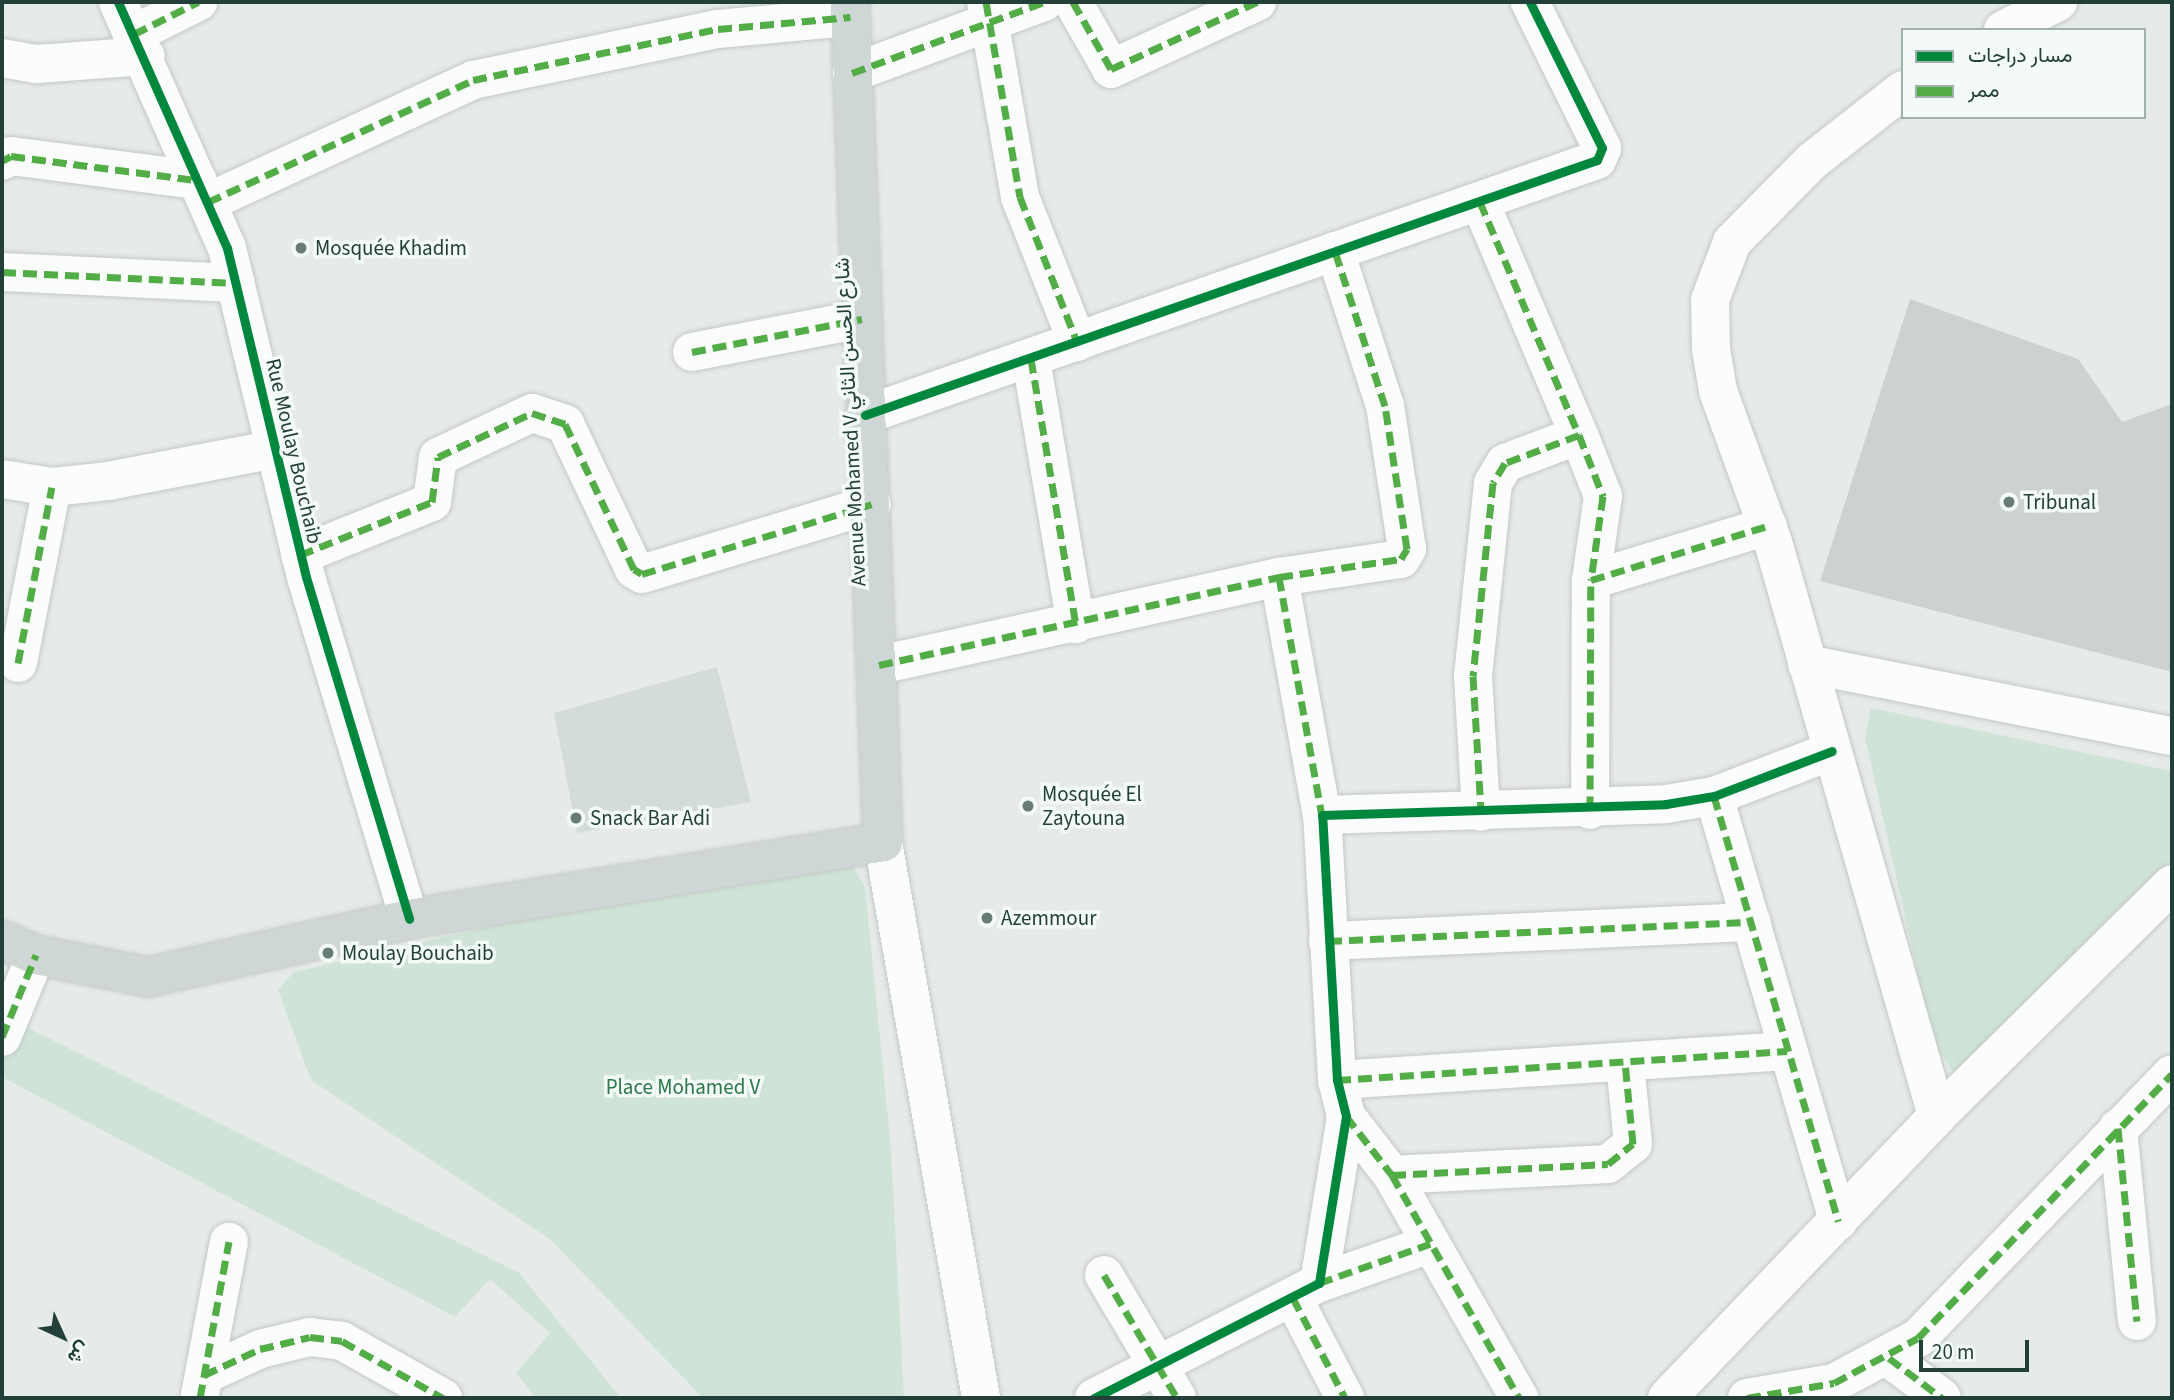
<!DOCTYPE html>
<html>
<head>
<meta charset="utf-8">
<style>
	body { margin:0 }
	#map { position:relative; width:2174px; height:1400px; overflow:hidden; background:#e6ebe9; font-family:"Source Sans 3",Vazirmatn,sans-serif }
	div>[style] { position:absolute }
	.built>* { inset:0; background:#d3dcd9 }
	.green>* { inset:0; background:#cfe4d6 }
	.building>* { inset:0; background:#ccd2d0 }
	.roads { filter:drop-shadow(0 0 2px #c3c8c6) drop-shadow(0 0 2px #c3c8c6) }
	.minor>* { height:38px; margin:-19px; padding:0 19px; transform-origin:19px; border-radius:19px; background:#fbfcfc }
	.major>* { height:38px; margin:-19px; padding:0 19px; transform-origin:19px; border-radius:19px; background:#ced7d5 }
	.quiet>* { height:7px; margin-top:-3.5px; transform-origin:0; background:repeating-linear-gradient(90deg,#53ad46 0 14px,transparent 0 21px) }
	.cycleway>* { height:9px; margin:-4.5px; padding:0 4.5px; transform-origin:4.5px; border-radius:4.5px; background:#00873e }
	.dots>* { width:19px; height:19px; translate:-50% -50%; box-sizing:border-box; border:4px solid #f4faf7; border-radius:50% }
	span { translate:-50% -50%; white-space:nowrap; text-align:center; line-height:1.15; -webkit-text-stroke:7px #f4faf7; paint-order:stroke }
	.poi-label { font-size:21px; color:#224039 }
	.left { translate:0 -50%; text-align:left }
	.street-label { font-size:21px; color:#224039 }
	.park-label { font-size:21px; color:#2b784b }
	.frame { position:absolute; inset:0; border:4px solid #224039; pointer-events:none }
	.legend { position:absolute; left:1901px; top:28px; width:245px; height:91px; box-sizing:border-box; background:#f4faf7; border:2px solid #a0b0ab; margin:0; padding:9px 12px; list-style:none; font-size:21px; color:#224039 }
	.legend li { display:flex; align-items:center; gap:14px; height:35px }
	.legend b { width:35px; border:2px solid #a0b0ab }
	.north { position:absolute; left:28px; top:1302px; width:70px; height:70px; -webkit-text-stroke:5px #f4faf7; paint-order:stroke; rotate:135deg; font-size:19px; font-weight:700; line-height:28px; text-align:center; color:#224039 }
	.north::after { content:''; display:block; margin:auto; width:24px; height:32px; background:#224039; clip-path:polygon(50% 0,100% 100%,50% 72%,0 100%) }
	.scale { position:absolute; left:1919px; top:1340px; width:110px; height:32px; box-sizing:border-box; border:4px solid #224039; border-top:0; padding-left:9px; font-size:21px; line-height:24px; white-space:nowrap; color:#224039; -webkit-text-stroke:5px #f4faf7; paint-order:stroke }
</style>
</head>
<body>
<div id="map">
	<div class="built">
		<i style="clip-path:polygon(717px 667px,751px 802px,577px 833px,554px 713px)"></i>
	</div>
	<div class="green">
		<i style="clip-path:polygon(1871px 708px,2172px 771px,2172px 870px,1955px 1075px,1933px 1042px,1865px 737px)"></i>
		<i style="clip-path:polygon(807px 852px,846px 855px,865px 887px,891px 1149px,904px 1398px,703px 1398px,550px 1239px,311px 1080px,278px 990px,294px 972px)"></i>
		<i style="clip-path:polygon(2px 1015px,519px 1273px,621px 1398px,536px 1398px,516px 1373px,550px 1333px,490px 1279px,455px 1317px,2px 1077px)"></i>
	</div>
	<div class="building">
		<i style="clip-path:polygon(1910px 299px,2078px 359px,2122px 422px,2172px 404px,2172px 672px,1820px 581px)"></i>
	</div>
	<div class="roads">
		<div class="minor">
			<i style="left:118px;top:2px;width:269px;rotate:66.1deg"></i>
			<i style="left:227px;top:248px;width:338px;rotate:76.5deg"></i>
			<i style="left:306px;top:577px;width:357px;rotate:73.2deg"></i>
			<i style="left:986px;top:2px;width:198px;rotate:80.1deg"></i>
			<i style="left:1020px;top:197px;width:156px;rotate:68.5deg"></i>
			<i style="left:1073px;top:2px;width:77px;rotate:60.4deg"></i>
			<i style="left:1111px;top:69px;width:161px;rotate:-24.7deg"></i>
			<i style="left:2003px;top:30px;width:62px;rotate:-27deg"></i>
			<i style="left:134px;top:34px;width:72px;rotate:-26.6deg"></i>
			<i style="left:2px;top:58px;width:36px;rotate:10deg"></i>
			<i style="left:37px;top:64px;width:109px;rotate:-4.2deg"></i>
			<i style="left:852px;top:73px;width:205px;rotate:-20.3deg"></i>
			<i style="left:1903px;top:90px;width:115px;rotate:142deg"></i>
			<i style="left:1812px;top:161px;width:114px;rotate:134.6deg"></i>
			<i style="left:1732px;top:242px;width:62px;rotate:110.8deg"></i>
			<i style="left:1710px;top:300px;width:49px;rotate:88.8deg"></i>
			<i style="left:1711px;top:349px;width:43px;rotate:80.5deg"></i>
			<i style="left:1718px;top:391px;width:161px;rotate:70deg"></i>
			<i style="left:1773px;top:542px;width:597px;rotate:74.05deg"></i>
			<i style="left:2px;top:161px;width:10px;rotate:-29deg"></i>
			<i style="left:11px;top:156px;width:188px;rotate:7.4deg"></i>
			<i style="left:208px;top:202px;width:292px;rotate:-24.7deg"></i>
			<i style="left:473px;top:80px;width:250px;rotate:-11.8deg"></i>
			<i style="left:718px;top:29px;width:133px;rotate:-5.2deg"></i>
			<i style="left:1480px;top:202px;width:253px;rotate:67deg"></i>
			<i style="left:1579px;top:435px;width:79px;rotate:159.3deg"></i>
			<i style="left:1505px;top:463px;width:23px;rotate:121deg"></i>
			<i style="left:1493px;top:483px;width:194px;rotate:95.9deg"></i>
			<i style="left:1473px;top:676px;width:136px;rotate:86.6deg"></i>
			<i style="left:2px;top:272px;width:234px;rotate:2.7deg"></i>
			<i style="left:692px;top:352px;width:173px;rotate:-11deg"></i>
			<i style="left:1031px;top:359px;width:269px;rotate:80.4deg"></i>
			<i style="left:865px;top:415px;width:775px;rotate:-19.21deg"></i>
			<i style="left:1597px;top:160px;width:13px;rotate:-67deg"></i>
			<i style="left:1602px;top:148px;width:163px;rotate:-116.3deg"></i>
			<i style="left:1579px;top:435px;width:66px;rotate:68.5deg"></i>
			<i style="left:1603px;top:496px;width:85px;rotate:98.1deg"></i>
			<i style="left:2px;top:479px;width:51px;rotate:9.1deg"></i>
			<i style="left:52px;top:487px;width:56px;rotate:-6.1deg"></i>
			<i style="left:108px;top:481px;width:170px;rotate:-10.8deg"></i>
			<i style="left:300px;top:555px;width:142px;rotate:-21.9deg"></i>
			<i style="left:432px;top:502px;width:45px;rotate:-82.4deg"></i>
			<i style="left:438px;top:457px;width:104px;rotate:-25.1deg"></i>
			<i style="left:532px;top:413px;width:35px;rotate:18deg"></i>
			<i style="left:565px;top:424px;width:161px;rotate:64.6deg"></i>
			<i style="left:634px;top:569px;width:9px;rotate:32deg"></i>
			<i style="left:642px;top:574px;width:240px;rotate:-16.9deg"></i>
			<i style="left:1279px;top:577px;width:242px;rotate:79.8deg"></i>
			<i style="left:18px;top:663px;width:179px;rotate:-79.1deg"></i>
			<i style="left:1807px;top:664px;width:372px;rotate:11.2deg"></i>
			<i style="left:879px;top:665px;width:410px;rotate:-12.4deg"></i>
			<i style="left:1279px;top:577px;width:123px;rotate:-8.4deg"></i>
			<i style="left:1401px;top:559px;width:12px;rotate:-59deg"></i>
			<i style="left:1407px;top:549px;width:145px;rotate:-98.7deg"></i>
			<i style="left:1385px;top:406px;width:163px;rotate:-107.9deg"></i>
			<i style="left:1714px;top:796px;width:443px;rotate:73.7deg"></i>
			<i style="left:1590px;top:810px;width:230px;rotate:-89.8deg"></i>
			<i style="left:1591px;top:580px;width:185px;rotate:-17deg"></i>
			<i style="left:883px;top:842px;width:565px;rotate:80deg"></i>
			<i style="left:1328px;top:941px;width:424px;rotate:-2.6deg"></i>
			<i style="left:2px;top:1037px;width:89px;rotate:-67.5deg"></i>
			<i style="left:1337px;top:1080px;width:451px;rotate:-3.7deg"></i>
			<i style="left:1346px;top:1116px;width:75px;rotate:52.1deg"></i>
			<i style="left:1392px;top:1175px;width:216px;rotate:-2.9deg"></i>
			<i style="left:1608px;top:1164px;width:32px;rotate:-39deg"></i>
			<i style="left:1633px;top:1144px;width:82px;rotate:-95.6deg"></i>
			<i style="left:2118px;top:1128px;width:194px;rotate:84.4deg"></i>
			<i style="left:1392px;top:1175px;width:257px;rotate:60.3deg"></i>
			<i style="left:1104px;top:1275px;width:143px;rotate:59.3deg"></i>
			<i style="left:1319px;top:1283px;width:118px;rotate:-19.4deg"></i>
			<i style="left:1293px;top:1298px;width:113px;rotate:62.5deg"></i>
			<i style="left:1889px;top:1358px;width:66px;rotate:37deg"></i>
			<i style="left:204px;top:1375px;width:62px;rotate:-24.9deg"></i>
			<i style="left:260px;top:1349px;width:51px;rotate:-13.5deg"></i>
			<i style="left:310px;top:1337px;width:32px;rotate:7deg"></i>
			<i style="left:342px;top:1341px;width:116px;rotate:29.4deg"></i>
			<i style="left:200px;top:1395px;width:156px;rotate:-79.3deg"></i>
			<i style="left:1094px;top:1398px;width:253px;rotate:-27.1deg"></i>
			<i style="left:1319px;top:1283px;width:169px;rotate:-80.8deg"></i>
			<i style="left:1346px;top:1116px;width:37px;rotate:-104deg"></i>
			<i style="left:1337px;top:1080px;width:265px;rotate:-93.2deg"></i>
			<i style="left:1322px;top:815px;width:344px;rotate:-1.8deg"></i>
			<i style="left:1666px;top:804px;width:49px;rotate:-9.5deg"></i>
			<i style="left:1714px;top:796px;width:126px;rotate:-20.9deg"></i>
			<i style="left:1667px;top:1398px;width:390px;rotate:-46.2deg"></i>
			<i style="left:1937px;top:1116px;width:330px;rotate:-44.6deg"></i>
			<i style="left:1747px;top:1398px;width:88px;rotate:-9.8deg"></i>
			<i style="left:1834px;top:1383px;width:95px;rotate:-28.2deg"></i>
			<i style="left:1918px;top:1338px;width:366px;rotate:-46.1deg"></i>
		</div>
		<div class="major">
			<i style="left:2px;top:940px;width:37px;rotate:24deg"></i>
			<i style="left:36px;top:955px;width:114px;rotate:11.1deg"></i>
			<i style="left:148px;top:977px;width:267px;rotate:-12.5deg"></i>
			<i style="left:409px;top:919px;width:480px;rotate:-9.2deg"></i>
			<i style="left:883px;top:842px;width:841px;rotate:-92.25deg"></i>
		</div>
	</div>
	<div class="quiet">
		<i style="left:986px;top:2px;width:198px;rotate:80.1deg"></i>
		<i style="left:1020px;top:197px;width:156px;rotate:68.5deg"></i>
		<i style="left:1073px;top:2px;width:77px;rotate:60.4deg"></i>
		<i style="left:1111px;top:69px;width:161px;rotate:-24.7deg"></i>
		<i style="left:134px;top:34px;width:72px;rotate:-26.6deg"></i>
		<i style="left:852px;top:73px;width:205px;rotate:-20.3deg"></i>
		<i style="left:2px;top:161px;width:10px;rotate:-29deg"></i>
		<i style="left:11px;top:156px;width:188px;rotate:7.4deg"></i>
		<i style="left:208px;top:202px;width:292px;rotate:-24.7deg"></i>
		<i style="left:473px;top:80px;width:250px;rotate:-11.8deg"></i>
		<i style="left:718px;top:29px;width:133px;rotate:-5.2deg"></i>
		<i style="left:1480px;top:202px;width:253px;rotate:67deg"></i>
		<i style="left:1579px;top:435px;width:79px;rotate:159.3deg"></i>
		<i style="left:1505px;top:463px;width:23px;rotate:121deg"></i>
		<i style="left:1493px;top:483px;width:194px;rotate:95.9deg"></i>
		<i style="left:1473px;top:676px;width:136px;rotate:86.6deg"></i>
		<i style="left:2px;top:272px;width:234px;rotate:2.7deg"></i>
		<i style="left:692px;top:352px;width:173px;rotate:-11deg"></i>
		<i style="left:1031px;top:359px;width:269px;rotate:80.4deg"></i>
		<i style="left:1579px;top:435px;width:66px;rotate:68.5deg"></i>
		<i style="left:1603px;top:496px;width:85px;rotate:98.1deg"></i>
		<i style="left:300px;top:555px;width:142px;rotate:-21.9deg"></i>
		<i style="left:432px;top:502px;width:45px;rotate:-82.4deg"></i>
		<i style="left:438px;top:457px;width:104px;rotate:-25.1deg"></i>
		<i style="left:532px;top:413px;width:35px;rotate:18deg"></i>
		<i style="left:565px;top:424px;width:161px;rotate:64.6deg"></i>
		<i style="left:634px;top:569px;width:9px;rotate:32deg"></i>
		<i style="left:642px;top:574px;width:240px;rotate:-16.9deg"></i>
		<i style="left:1279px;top:577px;width:242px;rotate:79.8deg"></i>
		<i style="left:18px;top:663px;width:179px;rotate:-79.1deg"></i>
		<i style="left:879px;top:665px;width:410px;rotate:-12.4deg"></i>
		<i style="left:1279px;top:577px;width:123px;rotate:-8.4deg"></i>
		<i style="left:1401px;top:559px;width:12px;rotate:-59deg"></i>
		<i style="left:1407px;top:549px;width:145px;rotate:-98.7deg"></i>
		<i style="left:1385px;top:406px;width:163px;rotate:-107.9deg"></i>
		<i style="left:1714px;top:796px;width:443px;rotate:73.7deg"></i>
		<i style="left:1590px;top:810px;width:230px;rotate:-89.8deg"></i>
		<i style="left:1591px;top:580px;width:185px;rotate:-17deg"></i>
		<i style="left:1328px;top:941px;width:424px;rotate:-2.6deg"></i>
		<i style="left:2px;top:1037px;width:89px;rotate:-67.5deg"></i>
		<i style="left:1337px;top:1080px;width:451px;rotate:-3.7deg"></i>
		<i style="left:1346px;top:1116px;width:75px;rotate:52.1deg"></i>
		<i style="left:1392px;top:1175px;width:216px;rotate:-2.9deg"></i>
		<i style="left:1608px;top:1164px;width:32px;rotate:-39deg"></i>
		<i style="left:1633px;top:1144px;width:82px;rotate:-95.6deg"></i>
		<i style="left:2118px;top:1128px;width:194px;rotate:84.4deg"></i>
		<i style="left:1392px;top:1175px;width:257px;rotate:60.3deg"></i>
		<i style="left:1104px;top:1275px;width:143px;rotate:59.3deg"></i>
		<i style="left:1319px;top:1283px;width:118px;rotate:-19.4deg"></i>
		<i style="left:1293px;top:1298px;width:113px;rotate:62.5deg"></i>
		<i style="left:1889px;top:1358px;width:66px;rotate:37deg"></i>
		<i style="left:204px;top:1375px;width:62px;rotate:-24.9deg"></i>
		<i style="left:260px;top:1349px;width:51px;rotate:-13.5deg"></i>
		<i style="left:310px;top:1337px;width:32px;rotate:7deg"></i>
		<i style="left:342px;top:1341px;width:116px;rotate:29.4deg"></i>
		<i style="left:200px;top:1398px;width:159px;rotate:-79.5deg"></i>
		<i style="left:1747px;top:1398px;width:88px;rotate:-9.8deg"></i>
		<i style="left:1834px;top:1383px;width:95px;rotate:-28.2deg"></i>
		<i style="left:1918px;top:1338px;width:366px;rotate:-46.1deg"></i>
	</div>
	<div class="cycleway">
		<i style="left:118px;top:2px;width:269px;rotate:66.1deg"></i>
		<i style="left:227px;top:248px;width:338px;rotate:76.5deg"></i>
		<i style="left:306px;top:577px;width:357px;rotate:73.2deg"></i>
		<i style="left:865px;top:415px;width:775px;rotate:-19.21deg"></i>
		<i style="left:1597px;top:160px;width:13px;rotate:-67deg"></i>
		<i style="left:1602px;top:148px;width:163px;rotate:-116.3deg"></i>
		<i style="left:1094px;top:1398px;width:253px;rotate:-27.1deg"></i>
		<i style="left:1319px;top:1283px;width:169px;rotate:-80.8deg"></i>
		<i style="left:1346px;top:1116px;width:37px;rotate:-104deg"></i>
		<i style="left:1337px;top:1080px;width:265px;rotate:-93.2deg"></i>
		<i style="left:1322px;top:815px;width:344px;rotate:-1.8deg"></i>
		<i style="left:1666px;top:804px;width:49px;rotate:-9.5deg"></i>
		<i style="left:1714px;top:796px;width:126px;rotate:-20.9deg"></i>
	</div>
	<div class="dots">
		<i style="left:301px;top:248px;background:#677c77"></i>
		<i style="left:2009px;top:502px;background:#677c77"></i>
		<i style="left:1028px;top:806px;background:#677c77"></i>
		<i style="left:576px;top:818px;background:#677c77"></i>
		<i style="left:987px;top:918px;background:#677c77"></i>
		<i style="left:328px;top:953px;background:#677c77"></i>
	</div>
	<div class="poi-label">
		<span class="left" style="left:315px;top:248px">Mosquée Khadim</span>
		<span class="left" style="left:2023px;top:502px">Tribunal</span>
		<span class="left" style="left:1042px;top:806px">Mosquée El<br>Zaytouna</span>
		<span class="left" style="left:590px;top:818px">Snack Bar Adi</span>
		<span class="left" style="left:1001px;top:918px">Azemmour</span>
		<span class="left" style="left:342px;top:953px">Moulay Bouchaib</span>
	</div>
	<div class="street-label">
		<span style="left:850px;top:422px;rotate:-93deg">Avenue Mohamed V شارع الحسن الثاني</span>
		<span style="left:294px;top:451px;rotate:77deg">Rue Moulay Bouchaib</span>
	</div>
	<div class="park-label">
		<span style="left:683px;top:1087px">Place Mohamed V</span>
	</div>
	<div class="frame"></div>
	<ul class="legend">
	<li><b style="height:9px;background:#00873e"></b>مسار دراجات</li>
	<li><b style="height:9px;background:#53ad46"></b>ممر</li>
	</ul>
	<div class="north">ش</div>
	<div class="scale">20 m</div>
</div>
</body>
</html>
